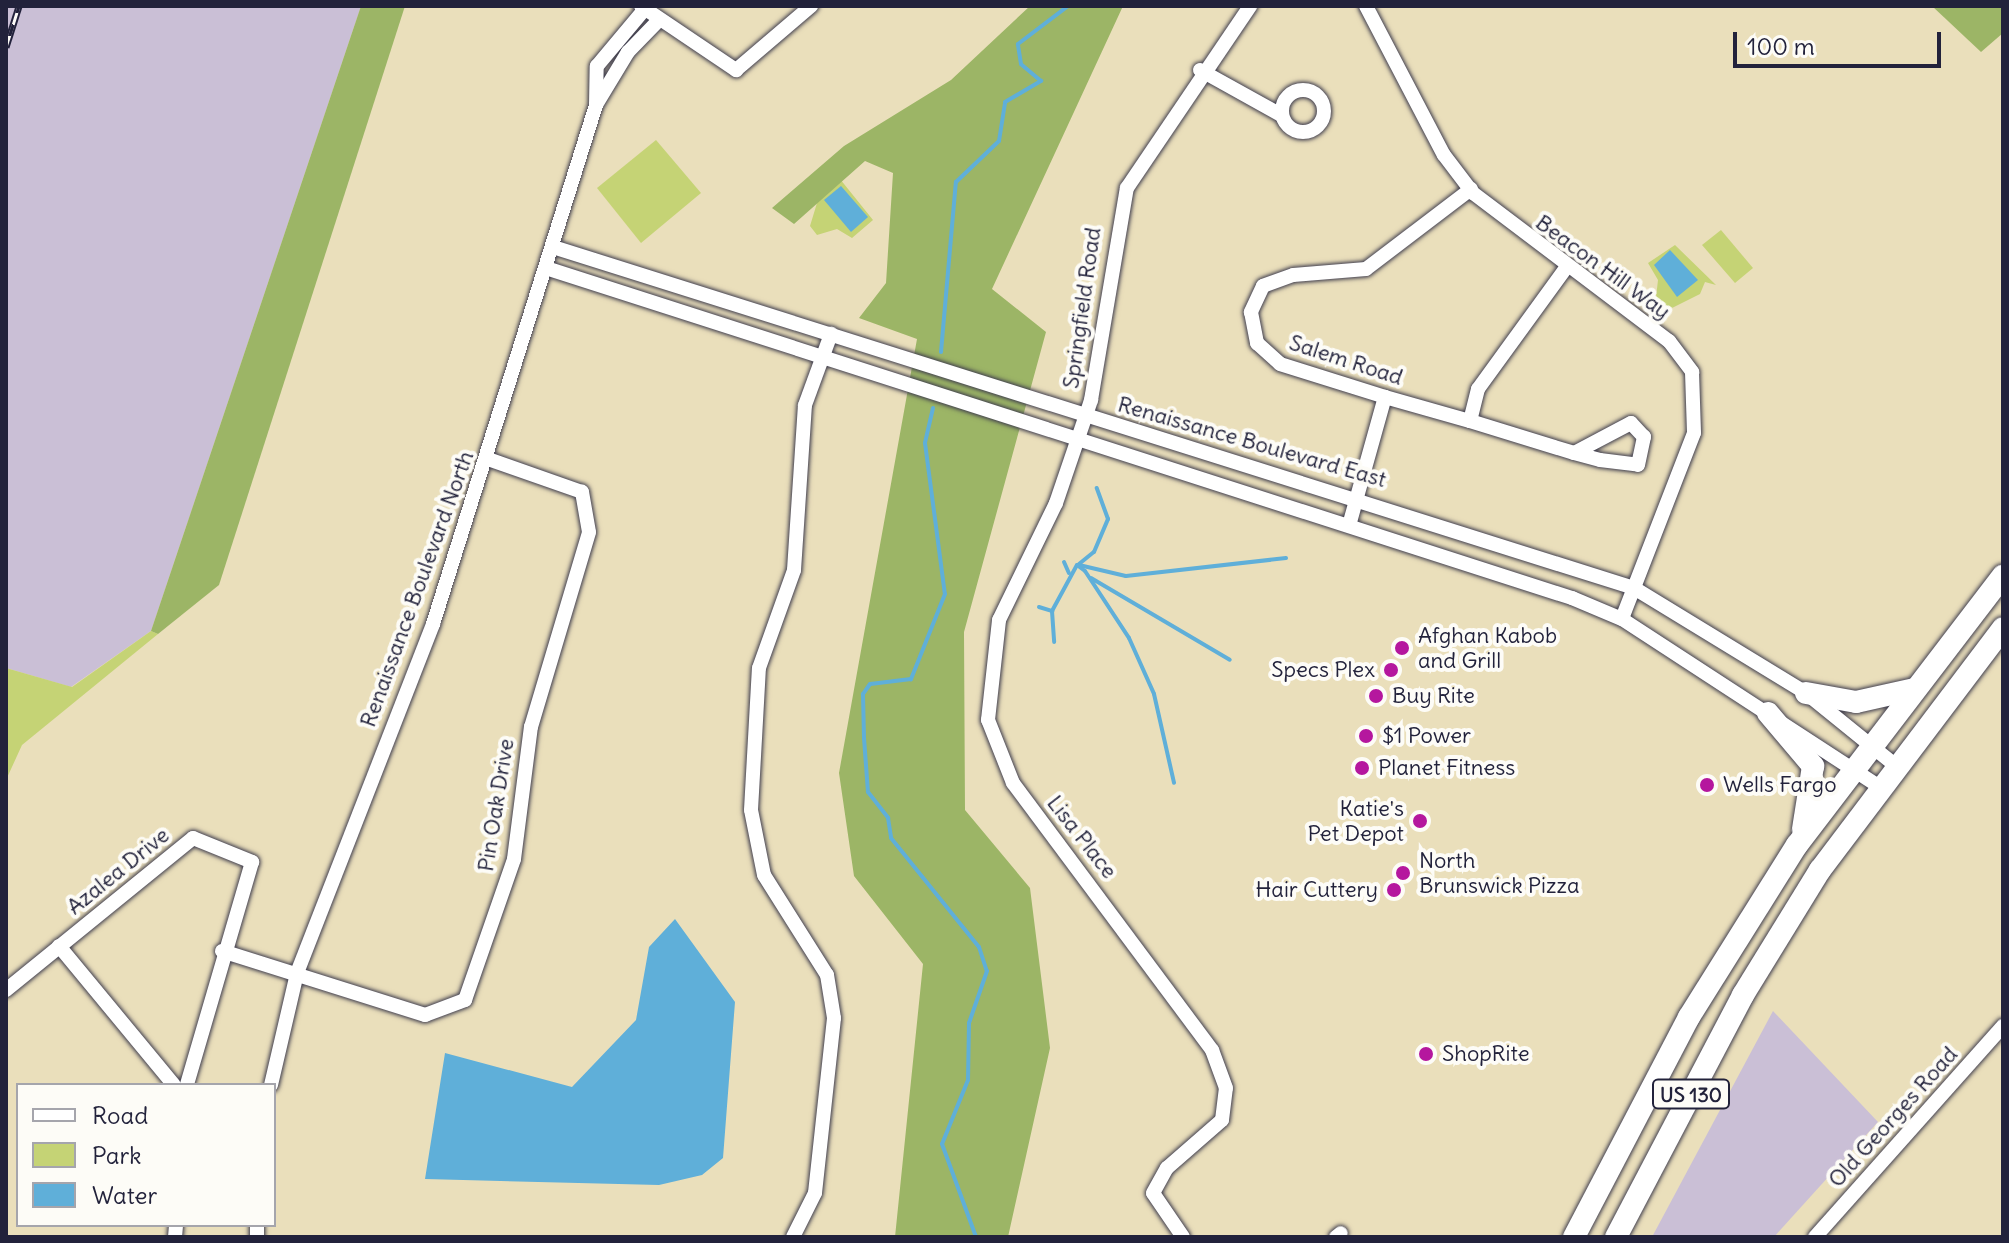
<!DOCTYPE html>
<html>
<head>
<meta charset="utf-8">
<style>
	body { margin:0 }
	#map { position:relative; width:2009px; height:1243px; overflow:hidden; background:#eadfbb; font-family:Delius,sans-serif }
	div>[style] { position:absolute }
	.industrial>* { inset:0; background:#cabfd6 }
	.green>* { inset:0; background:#c5d375 }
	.forest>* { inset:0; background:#9cb566 }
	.water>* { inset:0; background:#5fafd9 }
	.stream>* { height:4px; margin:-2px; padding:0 2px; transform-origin:2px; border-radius:2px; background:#5fafd9 }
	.roads { filter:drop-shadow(0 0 2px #403e4e) drop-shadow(0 0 2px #403e4e) }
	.minor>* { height:14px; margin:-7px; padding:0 7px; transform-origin:7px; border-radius:7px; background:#fff }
	.minor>.ring { margin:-7px; padding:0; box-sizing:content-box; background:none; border:14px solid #fff; border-radius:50% }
	.highway>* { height:22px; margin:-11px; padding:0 11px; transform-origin:11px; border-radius:11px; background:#fff }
	.rail>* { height:7px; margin-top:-3.5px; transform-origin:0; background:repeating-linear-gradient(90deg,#fdfcf7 0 12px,#22223b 0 24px); box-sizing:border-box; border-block:2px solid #22223b }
	.dots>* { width:22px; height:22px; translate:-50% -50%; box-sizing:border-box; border:4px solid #fdfcf7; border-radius:50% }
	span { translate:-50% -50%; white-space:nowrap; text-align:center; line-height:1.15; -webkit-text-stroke:8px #fdfcf7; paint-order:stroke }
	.shield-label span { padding:2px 6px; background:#fdfcf7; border:2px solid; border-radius:6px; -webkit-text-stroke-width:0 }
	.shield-label { font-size:20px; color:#22223b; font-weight:700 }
	.street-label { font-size:22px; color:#22223b }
	.poi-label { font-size:22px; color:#22223b }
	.left { translate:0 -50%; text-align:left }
	.right { translate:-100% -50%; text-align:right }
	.frame { position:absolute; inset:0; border:8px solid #22223b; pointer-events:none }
	.legend { position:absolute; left:16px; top:1083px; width:260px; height:144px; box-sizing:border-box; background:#fdfcf7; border:2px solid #a5a5ac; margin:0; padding:10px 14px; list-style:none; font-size:24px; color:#22223b }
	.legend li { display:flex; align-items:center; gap:16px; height:40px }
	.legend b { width:40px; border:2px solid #a5a5ac }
	.scale { position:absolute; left:1733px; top:32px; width:208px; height:36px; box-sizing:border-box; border:4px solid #22223b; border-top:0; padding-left:10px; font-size:24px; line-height:28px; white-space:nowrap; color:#22223b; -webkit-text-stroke:6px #fdfcf7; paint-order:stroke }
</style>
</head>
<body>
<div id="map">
	<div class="industrial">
		<i style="clip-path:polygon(6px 6px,361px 6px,151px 631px,71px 687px,6px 668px)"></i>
		<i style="clip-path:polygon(1773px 1011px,1878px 1122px,1774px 1237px,1652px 1237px)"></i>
	</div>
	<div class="green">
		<i style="clip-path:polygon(656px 140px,701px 193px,641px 243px,597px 188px)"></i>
		<i style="clip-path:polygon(840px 179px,873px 220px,852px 238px,837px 229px,817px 235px,810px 226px,817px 203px)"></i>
		<i style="clip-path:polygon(1721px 230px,1753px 268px,1735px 283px,1702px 245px)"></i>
		<i style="clip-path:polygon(1675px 245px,1716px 285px,1705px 282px,1700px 294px,1670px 309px,1655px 306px,1658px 280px,1648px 263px)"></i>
		<i style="clip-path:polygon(151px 631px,158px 634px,22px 745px,6px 780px,6px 668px,72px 687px)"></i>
	</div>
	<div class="forest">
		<i style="clip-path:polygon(361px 6px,405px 6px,219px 585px,158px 634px,151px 631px)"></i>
		<i style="clip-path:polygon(1030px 6px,1123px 6px,992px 289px,1046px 332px,964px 632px,965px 810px,1030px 888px,1050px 1048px,1008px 1237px,895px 1237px,923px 964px,854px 876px,839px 773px,917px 339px,859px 318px,886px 283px,893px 173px,865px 161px,794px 224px,772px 208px,844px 146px,951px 80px)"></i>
		<i style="clip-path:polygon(1932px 6px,2003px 6px,2003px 33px,1981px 52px)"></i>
	</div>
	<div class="water">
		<i style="clip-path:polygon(841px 186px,868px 217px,851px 232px,824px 200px)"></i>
		<i style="clip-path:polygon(1670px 250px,1698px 280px,1677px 297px,1654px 265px)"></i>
		<i style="clip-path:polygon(675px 919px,735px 1002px,723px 1158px,702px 1175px,659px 1185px,425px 1179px,445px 1053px,572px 1087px,636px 1020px,649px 947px)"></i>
	</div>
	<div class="stream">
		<i style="left:941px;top:352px;width:171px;rotate:-85deg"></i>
		<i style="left:956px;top:182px;width:59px;rotate:-43.6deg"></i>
		<i style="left:999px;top:141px;width:39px;rotate:-81deg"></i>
		<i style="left:1005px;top:102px;width:42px;rotate:-30.3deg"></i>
		<i style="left:1041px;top:81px;width:26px;rotate:-140deg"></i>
		<i style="left:1021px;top:64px;width:20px;rotate:-99deg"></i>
		<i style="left:1018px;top:44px;width:63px;rotate:-37.2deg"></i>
		<i style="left:933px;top:408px;width:36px;rotate:103deg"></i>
		<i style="left:925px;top:443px;width:152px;rotate:82.5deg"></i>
		<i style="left:945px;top:594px;width:92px;rotate:111.8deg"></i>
		<i style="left:911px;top:679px;width:41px;rotate:173deg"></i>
		<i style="left:870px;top:684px;width:12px;rotate:125deg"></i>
		<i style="left:863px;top:694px;width:44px;rotate:88.7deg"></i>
		<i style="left:864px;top:738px;width:54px;rotate:85.8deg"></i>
		<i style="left:868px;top:792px;width:33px;rotate:52deg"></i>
		<i style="left:888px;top:818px;width:20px;rotate:81deg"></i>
		<i style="left:891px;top:838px;width:140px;rotate:51.1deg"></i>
		<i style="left:979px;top:947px;width:25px;rotate:72deg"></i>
		<i style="left:987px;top:971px;width:55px;rotate:109.1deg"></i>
		<i style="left:969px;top:1023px;width:57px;rotate:91deg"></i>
		<i style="left:968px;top:1080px;width:69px;rotate:112.1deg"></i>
		<i style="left:942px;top:1144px;width:99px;rotate:69.9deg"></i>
		<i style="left:1064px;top:562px;width:12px;rotate:66deg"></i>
		<i style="left:1079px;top:564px;width:19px;rotate:-39deg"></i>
		<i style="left:1094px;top:552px;width:36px;rotate:-67deg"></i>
		<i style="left:1108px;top:519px;width:33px;rotate:-110deg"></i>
		<i style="left:1079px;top:565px;width:48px;rotate:13.2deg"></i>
		<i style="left:1126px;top:576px;width:161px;rotate:-6.4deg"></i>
		<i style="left:1091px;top:578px;width:161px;rotate:30.5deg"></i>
		<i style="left:1039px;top:607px;width:14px;rotate:17deg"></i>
		<i style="left:1052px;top:611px;width:52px;rotate:-61.5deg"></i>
		<i style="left:1077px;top:565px;width:10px;rotate:37deg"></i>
		<i style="left:1085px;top:571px;width:80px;rotate:56.7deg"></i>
		<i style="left:1129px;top:638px;width:61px;rotate:65.9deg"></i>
		<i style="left:1154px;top:694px;width:91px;rotate:77.3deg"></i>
		<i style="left:1052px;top:611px;width:31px;rotate:86deg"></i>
	</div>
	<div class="roads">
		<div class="minor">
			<i style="left:641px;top:6px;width:115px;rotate:34deg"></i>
			<i style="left:736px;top:70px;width:99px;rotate:-40.5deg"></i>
			<i style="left:1366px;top:6px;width:168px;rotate:62.4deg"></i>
			<i style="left:1444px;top:155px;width:48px;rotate:52.7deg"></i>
			<i style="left:1473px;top:193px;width:246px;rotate:37.1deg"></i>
			<i style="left:1669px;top:341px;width:39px;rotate:53deg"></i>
			<i style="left:1692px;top:372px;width:61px;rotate:88.1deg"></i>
			<i style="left:1694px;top:433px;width:199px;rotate:111.2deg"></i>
			<i style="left:1200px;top:70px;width:93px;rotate:29.1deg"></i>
			<i class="ring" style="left:1282px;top:90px;width:28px;height:28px"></i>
			<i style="left:596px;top:105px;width:39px;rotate:-89deg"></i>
			<i style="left:597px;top:66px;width:73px;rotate:-50deg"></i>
			<i style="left:1471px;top:189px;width:132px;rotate:142.7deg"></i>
			<i style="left:1366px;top:269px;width:73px;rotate:175.3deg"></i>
			<i style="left:1293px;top:275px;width:32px;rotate:160deg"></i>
			<i style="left:1263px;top:286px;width:29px;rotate:115deg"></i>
			<i style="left:1251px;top:312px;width:32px;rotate:79deg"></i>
			<i style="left:1257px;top:343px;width:31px;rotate:42deg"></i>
			<i style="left:1280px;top:364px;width:110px;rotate:17.4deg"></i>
			<i style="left:1385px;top:397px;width:88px;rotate:15.8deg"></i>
			<i style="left:1470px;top:421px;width:109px;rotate:17.1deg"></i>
			<i style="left:1574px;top:453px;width:27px;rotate:15deg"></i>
			<i style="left:1600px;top:460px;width:38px;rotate:7deg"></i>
			<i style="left:1638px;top:465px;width:29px;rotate:-78deg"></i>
			<i style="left:1644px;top:437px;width:19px;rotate:-133deg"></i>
			<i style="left:1631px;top:423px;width:64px;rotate:152.2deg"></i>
			<i style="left:553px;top:247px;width:1134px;rotate:17.51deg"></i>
			<i style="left:1634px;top:588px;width:202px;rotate:31.4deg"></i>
			<i style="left:1806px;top:693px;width:116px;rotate:39deg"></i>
			<i style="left:549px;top:269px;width:1075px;rotate:17.83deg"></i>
			<i style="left:1572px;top:598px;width:54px;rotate:22.8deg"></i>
			<i style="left:1622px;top:619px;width:308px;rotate:33.1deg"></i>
			<i style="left:1470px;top:421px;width:33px;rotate:-76deg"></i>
			<i style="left:1478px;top:389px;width:150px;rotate:-54deg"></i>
			<i style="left:1350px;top:522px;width:130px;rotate:-74.4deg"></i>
			<i style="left:59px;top:946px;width:180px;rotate:50.4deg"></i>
			<i style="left:222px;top:951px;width:213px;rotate:17.5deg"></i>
			<i style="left:425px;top:1015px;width:43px;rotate:-20.6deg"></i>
			<i style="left:465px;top:1000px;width:149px;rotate:-70.8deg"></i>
			<i style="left:514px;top:859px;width:133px;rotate:-82.7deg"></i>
			<i style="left:531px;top:727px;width:203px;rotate:-73.4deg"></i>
			<i style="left:589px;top:532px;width:41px;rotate:-99.9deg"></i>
			<i style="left:582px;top:492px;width:100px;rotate:-160.7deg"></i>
			<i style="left:6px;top:990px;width:241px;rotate:-39.1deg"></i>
			<i style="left:193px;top:838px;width:64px;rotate:22.1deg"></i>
			<i style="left:252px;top:862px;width:232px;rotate:106.3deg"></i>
			<i style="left:271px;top:1085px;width:115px;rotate:-76.9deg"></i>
			<i style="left:297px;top:973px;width:375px;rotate:-68.7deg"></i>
			<i style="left:433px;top:624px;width:544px;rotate:-72.56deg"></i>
			<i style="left:596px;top:105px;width:62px;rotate:-58.9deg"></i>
			<i style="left:628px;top:52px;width:42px;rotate:-46deg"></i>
			<i style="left:175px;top:1237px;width:12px;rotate:-85deg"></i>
			<i style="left:257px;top:1237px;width:12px;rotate:-90deg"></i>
			<i style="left:793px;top:1237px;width:49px;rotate:-63.4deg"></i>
			<i style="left:815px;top:1193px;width:176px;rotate:-83.8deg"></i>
			<i style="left:834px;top:1018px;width:44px;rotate:-99.2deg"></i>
			<i style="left:827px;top:975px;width:118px;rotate:-122.2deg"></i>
			<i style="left:764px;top:875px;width:66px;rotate:-101.3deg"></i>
			<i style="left:751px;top:810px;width:142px;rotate:-86.8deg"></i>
			<i style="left:759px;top:668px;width:104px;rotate:-70.3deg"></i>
			<i style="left:794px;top:570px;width:165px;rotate:-86.2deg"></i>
			<i style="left:805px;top:405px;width:76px;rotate:-69.9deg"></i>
			<i style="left:1183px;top:1237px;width:53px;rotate:-124.3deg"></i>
			<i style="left:1153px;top:1193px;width:29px;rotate:-61deg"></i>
			<i style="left:1167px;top:1168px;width:73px;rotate:-41.1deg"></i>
			<i style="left:1222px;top:1120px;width:32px;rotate:-83deg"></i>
			<i style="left:1226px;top:1088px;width:40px;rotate:-110.2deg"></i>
			<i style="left:1212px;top:1050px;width:333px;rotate:-126.7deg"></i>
			<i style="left:1013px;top:783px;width:68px;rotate:-111.6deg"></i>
			<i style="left:988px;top:720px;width:101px;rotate:-83.7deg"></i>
			<i style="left:999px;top:620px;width:130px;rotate:-64deg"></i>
			<i style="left:1056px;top:503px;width:109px;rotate:-71.2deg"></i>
			<i style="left:1091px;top:400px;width:215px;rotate:-80.4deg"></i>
			<i style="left:1127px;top:188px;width:220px;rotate:-55.9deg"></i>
			<i style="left:1336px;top:1237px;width:6px;rotate:-39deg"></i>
			<i style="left:1815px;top:1237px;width:283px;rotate:-48.3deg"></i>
		</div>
		<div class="highway">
			<i style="left:1806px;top:693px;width:51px;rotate:10.2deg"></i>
			<i style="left:1856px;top:702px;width:59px;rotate:-12.6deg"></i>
			<i style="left:1768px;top:713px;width:70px;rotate:49.7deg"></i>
			<i style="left:1813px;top:766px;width:64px;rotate:99deg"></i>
			<i style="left:1574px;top:1237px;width:248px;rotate:-62.4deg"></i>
			<i style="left:1689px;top:1017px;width:203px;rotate:-57.9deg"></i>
			<i style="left:1797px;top:845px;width:339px;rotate:-52.6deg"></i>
			<i style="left:1616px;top:1237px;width:273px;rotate:-62.3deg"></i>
			<i style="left:1743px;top:995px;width:147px;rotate:-58.4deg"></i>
			<i style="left:1820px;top:870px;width:303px;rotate:-52.9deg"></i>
		</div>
	</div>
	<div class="rail">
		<i style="left:6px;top:47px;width:43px;rotate:-72.4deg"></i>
	</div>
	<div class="dots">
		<i style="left:1402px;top:648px;background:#b5179e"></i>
		<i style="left:1391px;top:670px;background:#b5179e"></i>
		<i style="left:1376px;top:696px;background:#b5179e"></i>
		<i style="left:1366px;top:736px;background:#b5179e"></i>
		<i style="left:1362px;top:768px;background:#b5179e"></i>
		<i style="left:1707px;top:785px;background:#b5179e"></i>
		<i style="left:1420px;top:821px;background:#b5179e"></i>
		<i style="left:1403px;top:873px;background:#b5179e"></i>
		<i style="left:1394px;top:890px;background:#b5179e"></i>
		<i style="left:1426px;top:1054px;background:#b5179e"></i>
	</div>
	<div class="shield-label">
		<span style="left:1691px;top:1094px">US 130</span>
	</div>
	<div class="street-label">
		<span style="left:1603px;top:267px;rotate:36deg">Beacon Hill Way</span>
		<span style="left:1082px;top:308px;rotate:-82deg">Springfield Road</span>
		<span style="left:1346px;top:360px;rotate:18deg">Salem Road</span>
		<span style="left:1252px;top:442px;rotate:16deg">Renaissance Boulevard East</span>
		<span style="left:417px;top:589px;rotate:-70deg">Renaissance Boulevard North</span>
		<span style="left:496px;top:805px;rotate:-81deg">Pin Oak Drive</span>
		<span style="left:1082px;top:837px;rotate:52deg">Lisa Place</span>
		<span style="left:118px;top:871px;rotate:-39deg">Azalea Drive</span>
		<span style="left:1893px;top:1117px;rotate:-48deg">Old Georges Road</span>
	</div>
	<div class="poi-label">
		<span class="left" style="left:1418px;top:648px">Afghan Kabob<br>and Grill</span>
		<span class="right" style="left:1375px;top:670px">Specs Plex</span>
		<span class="left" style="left:1392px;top:696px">Buy Rite</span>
		<span class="left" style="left:1382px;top:736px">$1 Power</span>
		<span class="left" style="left:1378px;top:768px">Planet Fitness</span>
		<span class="left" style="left:1723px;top:785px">Wells Fargo</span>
		<span class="right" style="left:1404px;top:821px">Katie's<br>Pet Depot</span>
		<span class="left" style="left:1419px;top:873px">North<br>Brunswick Pizza</span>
		<span class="right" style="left:1378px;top:890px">Hair Cuttery</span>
		<span class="left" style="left:1442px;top:1054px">ShopRite</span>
	</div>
	<div class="frame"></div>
	<ul class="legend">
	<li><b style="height:10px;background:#fff"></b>Road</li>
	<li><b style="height:22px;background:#c5d375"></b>Park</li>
	<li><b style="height:22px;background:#5fafd9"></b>Water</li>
	</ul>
	<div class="scale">100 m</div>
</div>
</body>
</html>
